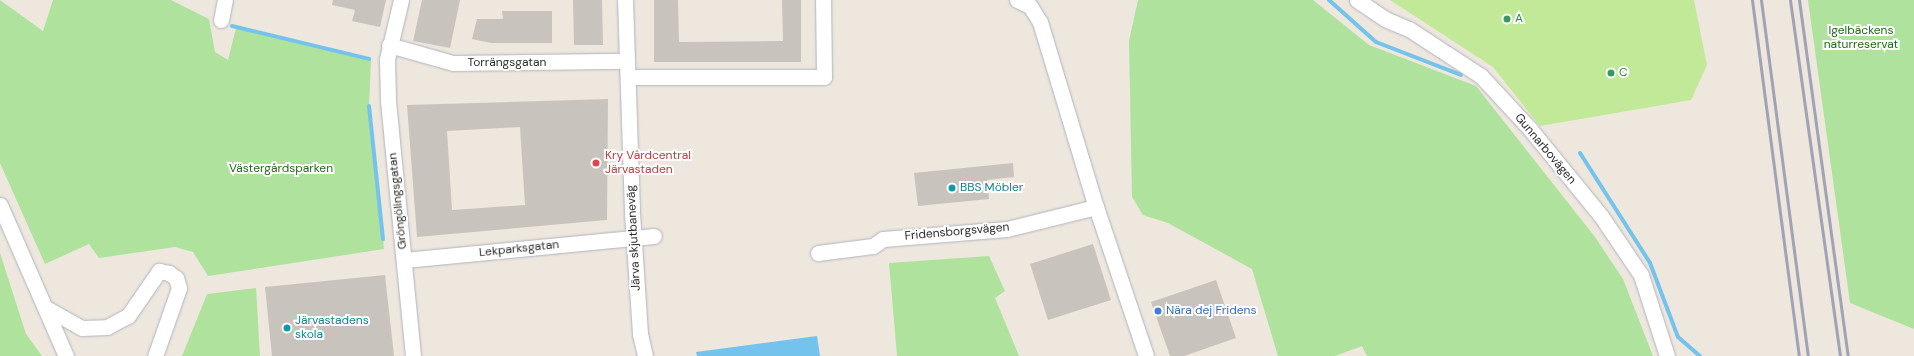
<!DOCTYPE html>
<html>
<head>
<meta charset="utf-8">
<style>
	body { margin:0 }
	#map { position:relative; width:1914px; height:356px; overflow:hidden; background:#ede7de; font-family:"DM Sans",sans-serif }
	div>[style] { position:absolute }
	.green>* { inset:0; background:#afe29c }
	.pitch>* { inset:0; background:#c1e998 }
	.water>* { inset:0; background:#74c3ec }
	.stream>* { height:4px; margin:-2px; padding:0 2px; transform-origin:2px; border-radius:2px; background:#74c3ec }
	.building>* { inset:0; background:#c8c4bd }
	.roads { filter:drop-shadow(0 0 1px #b1b3bf) drop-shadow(0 0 1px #b1b3bf) }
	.street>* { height:15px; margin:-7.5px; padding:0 7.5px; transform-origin:7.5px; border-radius:7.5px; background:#fff }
	.rail>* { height:3px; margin:-1.5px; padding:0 1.5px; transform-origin:1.5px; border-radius:1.5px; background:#a1a2b5 }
	.dots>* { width:11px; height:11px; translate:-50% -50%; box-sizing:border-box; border:2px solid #fff; border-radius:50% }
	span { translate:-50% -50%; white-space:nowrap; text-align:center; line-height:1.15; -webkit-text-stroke:4px #fff; paint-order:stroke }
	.leisure-label { font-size:12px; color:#27864d }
	.left { translate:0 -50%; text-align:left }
	.park-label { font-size:12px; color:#26671c }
	.street-label { font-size:12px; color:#2b2b2b }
	.health-label { font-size:12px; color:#be3a42 }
	.culture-label { font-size:12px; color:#0d838f }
	.shop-label { font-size:12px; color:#366cbe }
</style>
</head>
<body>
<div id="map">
	<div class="green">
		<i style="clip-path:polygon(0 0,43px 31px,53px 0,171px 0,209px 19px,215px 52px,228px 60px,236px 28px,371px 60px,369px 106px,384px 249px,208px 276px,193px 252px,175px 247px,99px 258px,89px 244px,45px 264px,0 163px)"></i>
		<i style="clip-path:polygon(1138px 0,1313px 0,1369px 45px,1476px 86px,1595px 237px,1623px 279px,1653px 356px,1367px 356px,1362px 346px,1335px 356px,1278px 356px,1252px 269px,1168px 223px,1143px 215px,1132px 197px,1129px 41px)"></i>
		<i style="clip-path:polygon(1808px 0,1914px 0,1914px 329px,1850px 303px)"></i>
		<i style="clip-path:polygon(0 253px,26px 334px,42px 356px,0 356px)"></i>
		<i style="clip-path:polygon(989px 256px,1005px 291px,995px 298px,1019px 356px,897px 356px,889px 263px)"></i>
		<i style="clip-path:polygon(256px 288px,260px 356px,182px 356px,207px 294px)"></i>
	</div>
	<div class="pitch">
		<i style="clip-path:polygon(1390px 0,1694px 0,1707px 65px,1691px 100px,1540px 126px,1493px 67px)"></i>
	</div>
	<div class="water">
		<i style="clip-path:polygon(817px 336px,820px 356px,697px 356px,696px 352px)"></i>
	</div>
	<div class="stream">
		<i style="left:1329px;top:0;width:63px;rotate:41.8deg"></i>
		<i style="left:1376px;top:42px;width:91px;rotate:21.2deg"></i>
		<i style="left:232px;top:26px;width:141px;rotate:13.5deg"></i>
		<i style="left:369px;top:106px;width:134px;rotate:84deg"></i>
		<i style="left:1580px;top:153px;width:130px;rotate:57.5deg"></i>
		<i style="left:1650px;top:263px;width:79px;rotate:69.3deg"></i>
		<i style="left:1678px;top:337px;width:29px;rotate:41deg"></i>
	</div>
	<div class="building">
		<i style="clip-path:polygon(333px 0,386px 0,380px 27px,352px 21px,355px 10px,332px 5px)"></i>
		<i style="clip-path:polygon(422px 0,460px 0,450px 48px,413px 41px)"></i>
		<i style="clip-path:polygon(573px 0,602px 0,603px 45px,574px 45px)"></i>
		<i style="clip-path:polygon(654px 0,678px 0,679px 42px,783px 41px,782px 0,801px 0,801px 62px,654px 62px)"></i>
		<i style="clip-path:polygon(502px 11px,552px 11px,552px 43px,491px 43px,472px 39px,477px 19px,503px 19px)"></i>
		<i style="clip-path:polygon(evenodd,608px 99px,607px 220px,417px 237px,407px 105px,608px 99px,520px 127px,525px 205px,452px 210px,447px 131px,520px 127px)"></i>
		<i style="clip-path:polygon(1013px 163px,1014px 177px,987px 180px,989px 199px,918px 206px,914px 173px)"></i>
		<i style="clip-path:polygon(1093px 244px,1111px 300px,1048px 320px,1030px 264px)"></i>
		<i style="clip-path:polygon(385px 275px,394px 356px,272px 356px,265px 287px)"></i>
		<i style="clip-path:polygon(1216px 280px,1236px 338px,1184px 356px,1170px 356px,1151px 302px)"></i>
	</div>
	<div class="roads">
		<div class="street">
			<i style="left:401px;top:0;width:61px;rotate:103.3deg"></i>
			<i style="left:387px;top:59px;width:42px;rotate:88.6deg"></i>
			<i style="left:388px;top:101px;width:256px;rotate:84.4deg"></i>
			<i style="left:625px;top:0;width:213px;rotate:88.1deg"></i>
			<i style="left:632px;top:213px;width:121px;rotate:86.2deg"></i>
			<i style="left:640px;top:334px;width:23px;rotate:77deg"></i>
			<i style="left:1017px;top:0;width:14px;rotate:25deg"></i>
			<i style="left:1030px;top:6px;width:19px;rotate:58deg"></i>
			<i style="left:1040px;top:22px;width:193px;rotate:73.2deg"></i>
			<i style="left:1096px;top:207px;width:157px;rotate:71.4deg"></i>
			<i style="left:1357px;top:0;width:34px;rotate:34deg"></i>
			<i style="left:1385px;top:19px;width:26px;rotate:23deg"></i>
			<i style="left:1409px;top:29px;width:86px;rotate:33.1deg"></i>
			<i style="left:1481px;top:76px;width:72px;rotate:47.2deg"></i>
			<i style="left:1530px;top:129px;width:112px;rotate:50.8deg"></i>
			<i style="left:1601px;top:216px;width:71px;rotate:55.9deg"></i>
			<i style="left:1641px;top:275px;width:85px;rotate:72.2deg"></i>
			<i style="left:221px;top:20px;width:20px;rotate:-79deg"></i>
			<i style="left:389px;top:45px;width:66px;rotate:15.7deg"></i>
			<i style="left:453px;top:63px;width:174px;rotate:-0.7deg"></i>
			<i style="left:628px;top:77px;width:196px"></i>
			<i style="left:824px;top:77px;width:77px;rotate:-90.7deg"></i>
			<i style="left:0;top:205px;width:165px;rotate:66.4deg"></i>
			<i style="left:818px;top:253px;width:55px;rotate:-7.3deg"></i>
			<i style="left:873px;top:246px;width:12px;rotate:-35deg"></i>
			<i style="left:883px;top:239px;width:124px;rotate:-4.6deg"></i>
			<i style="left:1007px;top:229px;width:92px;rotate:-13.9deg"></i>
			<i style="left:404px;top:260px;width:251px;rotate:-5.5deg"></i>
			<i style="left:46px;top:308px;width:41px;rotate:29.1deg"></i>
			<i style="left:82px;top:328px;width:25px;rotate:-2deg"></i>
			<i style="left:107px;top:327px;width:24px;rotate:-28deg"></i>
			<i style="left:128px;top:316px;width:55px;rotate:-55.4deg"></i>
			<i style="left:159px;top:271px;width:10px;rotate:11deg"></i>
			<i style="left:169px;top:273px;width:9px;rotate:36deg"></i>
			<i style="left:176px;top:278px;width:10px;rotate:73deg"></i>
			<i style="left:179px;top:288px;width:72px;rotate:109.4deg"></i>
		</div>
	</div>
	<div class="rail">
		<i style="left:1752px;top:0;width:359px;rotate:82.5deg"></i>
		<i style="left:1761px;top:0;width:359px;rotate:82.5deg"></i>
		<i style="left:1790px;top:0;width:359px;rotate:82deg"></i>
		<i style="left:1799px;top:0;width:359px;rotate:82.2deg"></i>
	</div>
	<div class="dots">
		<i style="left:1507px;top:19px;background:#2e9e5b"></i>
		<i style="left:1611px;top:73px;background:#2e9e5b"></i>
		<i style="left:596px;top:163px;background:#e0444e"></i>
		<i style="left:952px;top:188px;background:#0f9aa8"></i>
		<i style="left:1158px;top:311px;background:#3f7fe0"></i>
		<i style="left:287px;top:328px;background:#0f9aa8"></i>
	</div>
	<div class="leisure-label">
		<span class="left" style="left:1515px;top:19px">A</span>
		<span class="left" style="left:1619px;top:73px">C</span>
	</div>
	<div class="park-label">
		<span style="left:1861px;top:38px">Igelbäckens<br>naturreservat</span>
		<span style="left:281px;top:169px">Västergårdsparken</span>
	</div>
	<div class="street-label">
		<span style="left:507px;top:63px">Torrängsgatan</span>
		<span style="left:1545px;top:149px;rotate:50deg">Gunnarbovägen</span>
		<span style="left:398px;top:201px;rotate:-96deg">Gröngölingsgatan</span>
		<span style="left:957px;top:232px;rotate:-5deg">Fridensborgsvägen</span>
		<span style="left:634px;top:238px;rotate:-93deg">Järva skjutbaneväg</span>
		<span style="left:519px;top:249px;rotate:-6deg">Lekparksgatan</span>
	</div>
	<div class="health-label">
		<span class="left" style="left:605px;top:163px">Kry Vårdcentral<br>Järvastaden</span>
	</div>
	<div class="culture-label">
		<span class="left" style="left:960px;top:188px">BBS Möbler</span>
		<span class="left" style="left:295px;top:328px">Järvastadens<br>skola</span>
	</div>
	<div class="shop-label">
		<span class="left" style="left:1166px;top:311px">Nära dej Fridens</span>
	</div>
</div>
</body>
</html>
